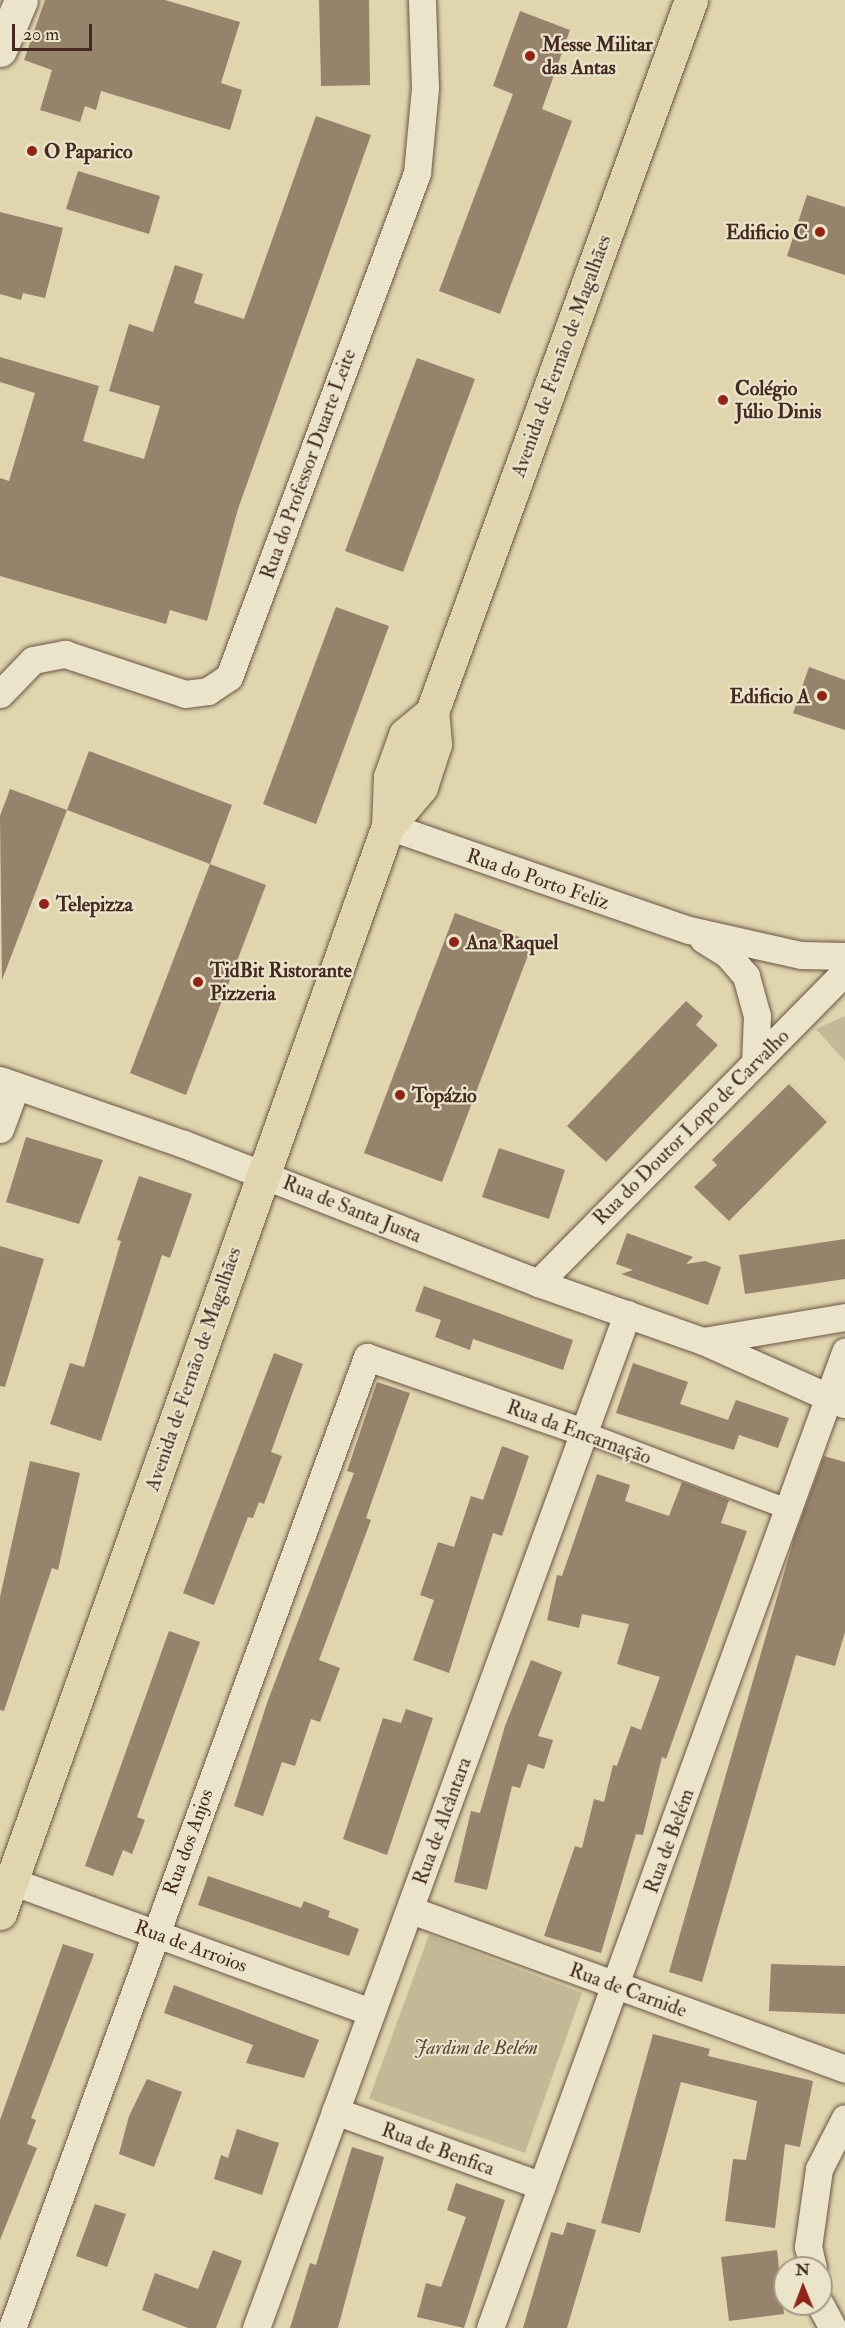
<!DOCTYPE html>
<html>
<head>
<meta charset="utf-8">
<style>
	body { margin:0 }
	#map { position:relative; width:845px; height:2328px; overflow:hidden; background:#e0d5af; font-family:"IM FELL Double Pica",serif }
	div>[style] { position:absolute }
	.green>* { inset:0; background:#c5b897 }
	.building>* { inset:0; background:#95836b }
	.roads { filter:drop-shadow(0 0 2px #6b5544) drop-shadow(0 0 2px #6b5544) }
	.pedestrian>* { height:20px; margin:-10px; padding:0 10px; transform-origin:10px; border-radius:10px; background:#ebe4cb }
	.minor>* { height:27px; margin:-13.5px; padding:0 13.5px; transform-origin:13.5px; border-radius:13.5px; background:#ebe4cb }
	.secondary>* { height:33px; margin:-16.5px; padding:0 16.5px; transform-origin:16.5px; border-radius:16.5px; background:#ebe4cb }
	.primary>* { height:33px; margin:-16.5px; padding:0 16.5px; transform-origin:16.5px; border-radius:16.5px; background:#e0d5af }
	.dots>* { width:16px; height:16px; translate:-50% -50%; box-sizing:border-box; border:3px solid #ebe4cb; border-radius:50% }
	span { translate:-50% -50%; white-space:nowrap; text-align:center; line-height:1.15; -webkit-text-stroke:4.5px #ebe4cb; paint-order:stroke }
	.poi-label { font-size:20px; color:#442a21; font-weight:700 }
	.left { translate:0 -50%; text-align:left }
	.right { translate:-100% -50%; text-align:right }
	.street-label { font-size:20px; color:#442a21 }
	.park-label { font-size:20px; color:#5e4639; font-style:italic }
	.north { position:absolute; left:773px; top:2256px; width:60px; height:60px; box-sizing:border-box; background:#ebe4cb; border:2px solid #a89a87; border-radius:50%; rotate:359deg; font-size:16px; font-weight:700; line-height:24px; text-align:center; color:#442a21 }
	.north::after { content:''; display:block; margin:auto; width:21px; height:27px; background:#8f2418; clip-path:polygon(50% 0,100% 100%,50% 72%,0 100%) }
	.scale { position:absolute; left:12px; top:24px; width:80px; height:27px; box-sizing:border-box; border:3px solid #442a21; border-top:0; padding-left:8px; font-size:18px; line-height:21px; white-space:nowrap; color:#442a21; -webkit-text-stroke:4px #ebe4cb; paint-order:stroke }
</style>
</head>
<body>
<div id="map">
	<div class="green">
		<i style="clip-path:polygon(845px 1016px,845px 1061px,816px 1029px)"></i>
		<i style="clip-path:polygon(429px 1935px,582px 1993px,525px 2153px,369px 2099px)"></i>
	</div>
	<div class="building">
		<i style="clip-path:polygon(45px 0,165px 0,240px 22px,221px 83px,242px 90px,230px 130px,101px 91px,96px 110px,85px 106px,80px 122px,40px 110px,52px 70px,24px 60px)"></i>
		<i style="clip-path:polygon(319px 0,369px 0,370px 85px,321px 86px)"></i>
		<i style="clip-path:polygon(520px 11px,570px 30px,542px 109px,572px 121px,500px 314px,439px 291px,513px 94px,493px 86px)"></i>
		<i style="clip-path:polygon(316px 116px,371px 135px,238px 509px,207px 621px,170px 610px,166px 624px,0 576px,0 478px,9px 481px,35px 393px,0 382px,0 357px,99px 386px,83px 441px,144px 459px,160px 406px,109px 391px,129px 324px,153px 332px,175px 265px,203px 274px,194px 303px,244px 319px)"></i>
		<i style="clip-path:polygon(78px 171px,160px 196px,149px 234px,66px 209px)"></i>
		<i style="clip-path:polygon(807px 195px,845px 207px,845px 275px,787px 256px)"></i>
		<i style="clip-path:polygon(0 212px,63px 228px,45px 298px,23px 293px,21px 300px,0 294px)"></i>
		<i style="clip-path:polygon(417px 358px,475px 379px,403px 572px,345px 551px)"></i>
		<i style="clip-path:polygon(336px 607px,389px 626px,316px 824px,263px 804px)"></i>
		<i style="clip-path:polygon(809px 667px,845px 680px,845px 730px,793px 713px)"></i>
		<i style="clip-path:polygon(89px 751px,232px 805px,210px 864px,67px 810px)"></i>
		<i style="clip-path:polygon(10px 789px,67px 810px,2px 980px,0 816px)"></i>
		<i style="clip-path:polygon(210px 864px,266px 885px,186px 1095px,130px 1073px)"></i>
		<i style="clip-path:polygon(455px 913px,533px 942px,442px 1182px,364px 1153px)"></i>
		<i style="clip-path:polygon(686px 1001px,703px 1016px,696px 1025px,718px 1045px,606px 1162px,567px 1126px)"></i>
		<i style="clip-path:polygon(789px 1084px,827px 1122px,729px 1221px,694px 1187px,717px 1165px,712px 1160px)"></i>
		<i style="clip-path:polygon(26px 1137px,103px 1160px,79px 1224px,6px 1202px)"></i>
		<i style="clip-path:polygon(499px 1148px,565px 1170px,549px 1219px,482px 1197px)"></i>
		<i style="clip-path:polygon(139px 1176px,192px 1194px,170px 1258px,162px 1255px,101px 1441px,50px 1424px,70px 1363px,84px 1367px,121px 1241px,117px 1240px)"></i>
		<i style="clip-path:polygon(627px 1233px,693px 1257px,686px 1264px,705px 1261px,721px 1267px,708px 1305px,621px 1274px,633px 1270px,616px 1264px)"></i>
		<i style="clip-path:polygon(845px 1239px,845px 1279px,745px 1294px,739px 1255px)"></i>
		<i style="clip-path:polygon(0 1246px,44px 1259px,5px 1387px,0 1386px)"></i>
		<i style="clip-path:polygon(424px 1286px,573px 1340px,563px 1370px,473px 1339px,470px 1350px,435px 1337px,441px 1320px,415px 1311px)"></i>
		<i style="clip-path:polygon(274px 1353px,303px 1364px,271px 1452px,282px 1456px,264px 1504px,259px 1502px,253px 1518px,248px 1517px,214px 1605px,183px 1593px)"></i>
		<i style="clip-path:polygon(633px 1363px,688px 1382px,680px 1404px,728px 1420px,736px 1400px,789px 1418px,778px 1448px,739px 1435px,734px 1450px,616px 1413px)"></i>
		<i style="clip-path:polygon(377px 1382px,410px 1393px,366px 1518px,371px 1520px,319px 1660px,340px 1668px,320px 1722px,311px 1719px,295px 1766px,282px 1762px,263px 1816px,234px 1806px,267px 1703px,354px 1473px,347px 1471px)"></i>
		<i style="clip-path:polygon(502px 1446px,529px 1456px,502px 1536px,493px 1533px,449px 1673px,413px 1660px,434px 1600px,420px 1595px,438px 1542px,454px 1547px,471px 1496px,483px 1500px)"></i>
		<i style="clip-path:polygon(824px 1456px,845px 1462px,845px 1632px,835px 1666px,796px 1655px,702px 1982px,669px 1972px,795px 1535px)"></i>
		<i style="clip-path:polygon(30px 1461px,80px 1473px,58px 1570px,52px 1568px,4px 1711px,0 1710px,0 1597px)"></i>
		<i style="clip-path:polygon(597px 1474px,630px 1485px,625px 1501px,669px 1516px,682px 1482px,729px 1500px,721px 1523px,747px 1531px,666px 1759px,662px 1757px,643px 1835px,636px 1834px,601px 1953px,544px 1936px,575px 1846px,582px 1848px,594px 1799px,604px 1802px,613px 1765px,617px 1766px,631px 1726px,641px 1730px,660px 1677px,617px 1664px,629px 1624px,582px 1614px,579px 1628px,547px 1620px,557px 1575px,562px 1576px)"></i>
		<i style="clip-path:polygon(169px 1631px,200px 1642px,137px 1817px,145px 1820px,132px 1854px,123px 1850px,113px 1876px,85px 1866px)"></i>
		<i style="clip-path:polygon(531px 1660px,562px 1672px,538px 1736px,553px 1740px,544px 1769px,528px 1764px,520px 1788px,512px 1786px,487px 1890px,454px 1882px,471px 1811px,480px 1813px,505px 1726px)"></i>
		<i style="clip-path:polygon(406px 1709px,433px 1718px,387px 1855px,343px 1839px,383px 1718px,401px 1723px)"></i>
		<i style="clip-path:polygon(208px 1876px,301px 1908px,304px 1901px,330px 1911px,328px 1917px,359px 1929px,349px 1956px,198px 1905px)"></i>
		<i style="clip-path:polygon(63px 1944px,94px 1954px,31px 2118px,36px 2120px,27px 2144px,37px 2148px,0 2240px,0 2120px)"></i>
		<i style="clip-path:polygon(771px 1964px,845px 1966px,845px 2014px,769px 2011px)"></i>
		<i style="clip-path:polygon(174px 1985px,319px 2040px,304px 2078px,246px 2063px,253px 2045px,164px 2013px)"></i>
		<i style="clip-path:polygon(653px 2034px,710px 2049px,708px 2056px,813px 2081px,800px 2147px,785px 2144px,775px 2228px,725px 2221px,733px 2159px,746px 2160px,757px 2101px,681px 2082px,640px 2233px,601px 2223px)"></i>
		<i style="clip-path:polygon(147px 2079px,182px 2092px,154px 2167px,119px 2154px,129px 2116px)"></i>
		<i style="clip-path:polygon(237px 2129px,279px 2143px,262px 2195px,214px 2179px,221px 2155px,228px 2158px)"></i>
		<i style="clip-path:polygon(352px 2147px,384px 2157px,338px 2328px,290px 2328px,310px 2263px,316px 2265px)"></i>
		<i style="clip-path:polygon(456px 2183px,505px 2200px,464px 2328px,417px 2317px,426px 2283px,441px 2287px,466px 2217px,447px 2210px)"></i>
		<i style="clip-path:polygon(95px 2204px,126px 2214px,107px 2267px,76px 2256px)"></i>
		<i style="clip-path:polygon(567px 2222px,596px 2230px,567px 2328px,523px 2328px,551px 2232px,563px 2235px)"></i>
		<i style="clip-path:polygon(213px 2250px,242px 2261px,216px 2328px,188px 2328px,142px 2310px,155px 2273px,198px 2289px)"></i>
		<i style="clip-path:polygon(777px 2250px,784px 2314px,729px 2321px,721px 2257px)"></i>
	</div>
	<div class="roads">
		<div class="pedestrian">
			<i style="left:581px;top:1431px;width:223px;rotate:20.7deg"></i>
		</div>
		<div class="minor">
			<i style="left:0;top:694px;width:47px;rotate:-45.9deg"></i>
			<i style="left:33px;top:660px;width:33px;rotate:-11deg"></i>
			<i style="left:65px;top:654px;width:126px;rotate:18.4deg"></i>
			<i style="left:185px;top:694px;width:23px;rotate:-7deg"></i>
			<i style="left:208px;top:691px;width:25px;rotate:-34deg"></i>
			<i style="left:229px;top:677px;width:538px;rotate:-69.54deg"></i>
			<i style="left:417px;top:173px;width:85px;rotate:-84.6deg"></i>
			<i style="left:425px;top:88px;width:88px;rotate:-92deg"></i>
			<i style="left:388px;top:826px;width:318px;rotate:19.1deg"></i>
			<i style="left:689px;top:930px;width:115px;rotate:12.6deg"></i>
			<i style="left:801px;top:955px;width:44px;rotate:1.3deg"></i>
			<i style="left:703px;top:939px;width:28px;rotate:32deg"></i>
			<i style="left:727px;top:954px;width:29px;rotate:49deg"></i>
			<i style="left:746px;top:976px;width:41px;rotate:74.6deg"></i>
			<i style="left:757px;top:1016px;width:47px;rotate:92.4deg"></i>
			<i style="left:0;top:1080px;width:195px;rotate:19.2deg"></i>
			<i style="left:184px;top:1144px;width:380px;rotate:21.4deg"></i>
			<i style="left:538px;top:1283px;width:175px;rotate:19.4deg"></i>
			<i style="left:703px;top:1341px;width:154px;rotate:24.1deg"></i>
			<i style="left:0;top:1129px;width:46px;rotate:-69.6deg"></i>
			<i style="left:538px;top:1283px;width:437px;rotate:-45.4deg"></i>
			<i style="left:703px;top:1341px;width:144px;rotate:-9.6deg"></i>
			<i style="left:11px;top:1881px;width:383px;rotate:20deg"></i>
			<i style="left:411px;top:1910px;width:462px;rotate:20.1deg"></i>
			<i style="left:335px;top:2111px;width:220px;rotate:19.9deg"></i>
			<i style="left:813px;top:2268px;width:22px;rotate:-103deg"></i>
			<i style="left:808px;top:2247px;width:79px;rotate:-82deg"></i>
			<i style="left:819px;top:2169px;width:57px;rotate:-63deg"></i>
			<i style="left:820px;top:2304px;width:27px;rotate:62deg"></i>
			<i style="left:12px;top:2328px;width:1034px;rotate:-69.92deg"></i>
			<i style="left:367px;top:1357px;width:226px;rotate:19.1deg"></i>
			<i style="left:256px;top:2328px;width:1080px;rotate:-69.9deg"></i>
			<i style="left:490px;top:2328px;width:1039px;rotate:-70.01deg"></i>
		</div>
		<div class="secondary">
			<i style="left:0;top:50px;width:54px;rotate:-67.2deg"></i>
		</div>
		<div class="primary">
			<i style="left:388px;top:826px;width:51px;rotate:-49.8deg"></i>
			<i style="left:421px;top:787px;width:45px;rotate:-72deg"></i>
			<i style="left:435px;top:744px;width:32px;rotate:-95deg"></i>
			<i style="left:432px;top:712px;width:758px;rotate:-70.01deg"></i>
			<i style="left:0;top:1913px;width:1154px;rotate:-70.36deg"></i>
			<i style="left:388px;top:826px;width:49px;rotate:-87.7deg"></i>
			<i style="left:390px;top:777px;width:45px;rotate:-70.3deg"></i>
			<i style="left:405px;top:735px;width:35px;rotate:-40deg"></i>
		</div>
	</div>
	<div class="dots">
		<i style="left:530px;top:56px;background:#8f2418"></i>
		<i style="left:32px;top:151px;background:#8f2418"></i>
		<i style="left:820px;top:232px;background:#8f2418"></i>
		<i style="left:723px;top:400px;background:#8f2418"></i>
		<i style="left:822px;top:696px;background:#8f2418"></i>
		<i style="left:44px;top:904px;background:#8f2418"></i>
		<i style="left:454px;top:942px;background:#8f2418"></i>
		<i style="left:198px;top:982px;background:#8f2418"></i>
		<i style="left:400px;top:1095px;background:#8f2418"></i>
	</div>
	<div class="poi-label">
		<span class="left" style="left:542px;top:56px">Messe Militar<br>das Antas</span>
		<span class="left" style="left:44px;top:151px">O Paparico</span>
		<span class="right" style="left:808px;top:232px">Edificio C</span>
		<span class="left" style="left:735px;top:400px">Colégio<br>Júlio Dinis</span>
		<span class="right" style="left:810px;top:696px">Edificio A</span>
		<span class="left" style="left:56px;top:904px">Telepizza</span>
		<span class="left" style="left:466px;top:942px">Ana Raquel</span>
		<span class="left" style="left:210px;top:982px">TidBit Ristorante<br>Pizzeria</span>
		<span class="left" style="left:412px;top:1095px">Topázio</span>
	</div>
	<div class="street-label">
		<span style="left:561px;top:356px;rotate:-70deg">Avenida de Fernão de Magalhães</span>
		<span style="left:308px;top:464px;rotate:-70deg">Rua do Professor Duarte Leite</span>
		<span style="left:538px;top:879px;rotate:19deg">Rua do Porto Feliz</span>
		<span style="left:691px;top:1127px;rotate:-45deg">Rua do Doutor Lopo de Carvalho</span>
		<span style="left:352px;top:1209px;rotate:22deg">Rua de Santa Justa</span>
		<span style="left:193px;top:1369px;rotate:-71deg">Avenida de Fernão de Magalhães</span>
		<span style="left:579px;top:1432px;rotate:20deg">Rua da Encarnação</span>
		<span style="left:442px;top:1821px;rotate:-70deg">Rua de Alcântara</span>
		<span style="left:669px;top:1841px;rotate:-70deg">Rua de Belém</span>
		<span style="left:188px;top:1842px;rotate:-70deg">Rua dos Anjos</span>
		<span style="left:191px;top:1946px;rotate:20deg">Rua de Arroios</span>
		<span style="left:628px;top:1990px;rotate:20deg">Rua de Carnide</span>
		<span style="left:438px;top:2149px;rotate:20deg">Rua de Benfica</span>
	</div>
	<div class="park-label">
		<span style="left:476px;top:2047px">Jardim de Belém</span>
	</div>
	<div class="north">N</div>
	<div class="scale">20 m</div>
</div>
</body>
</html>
